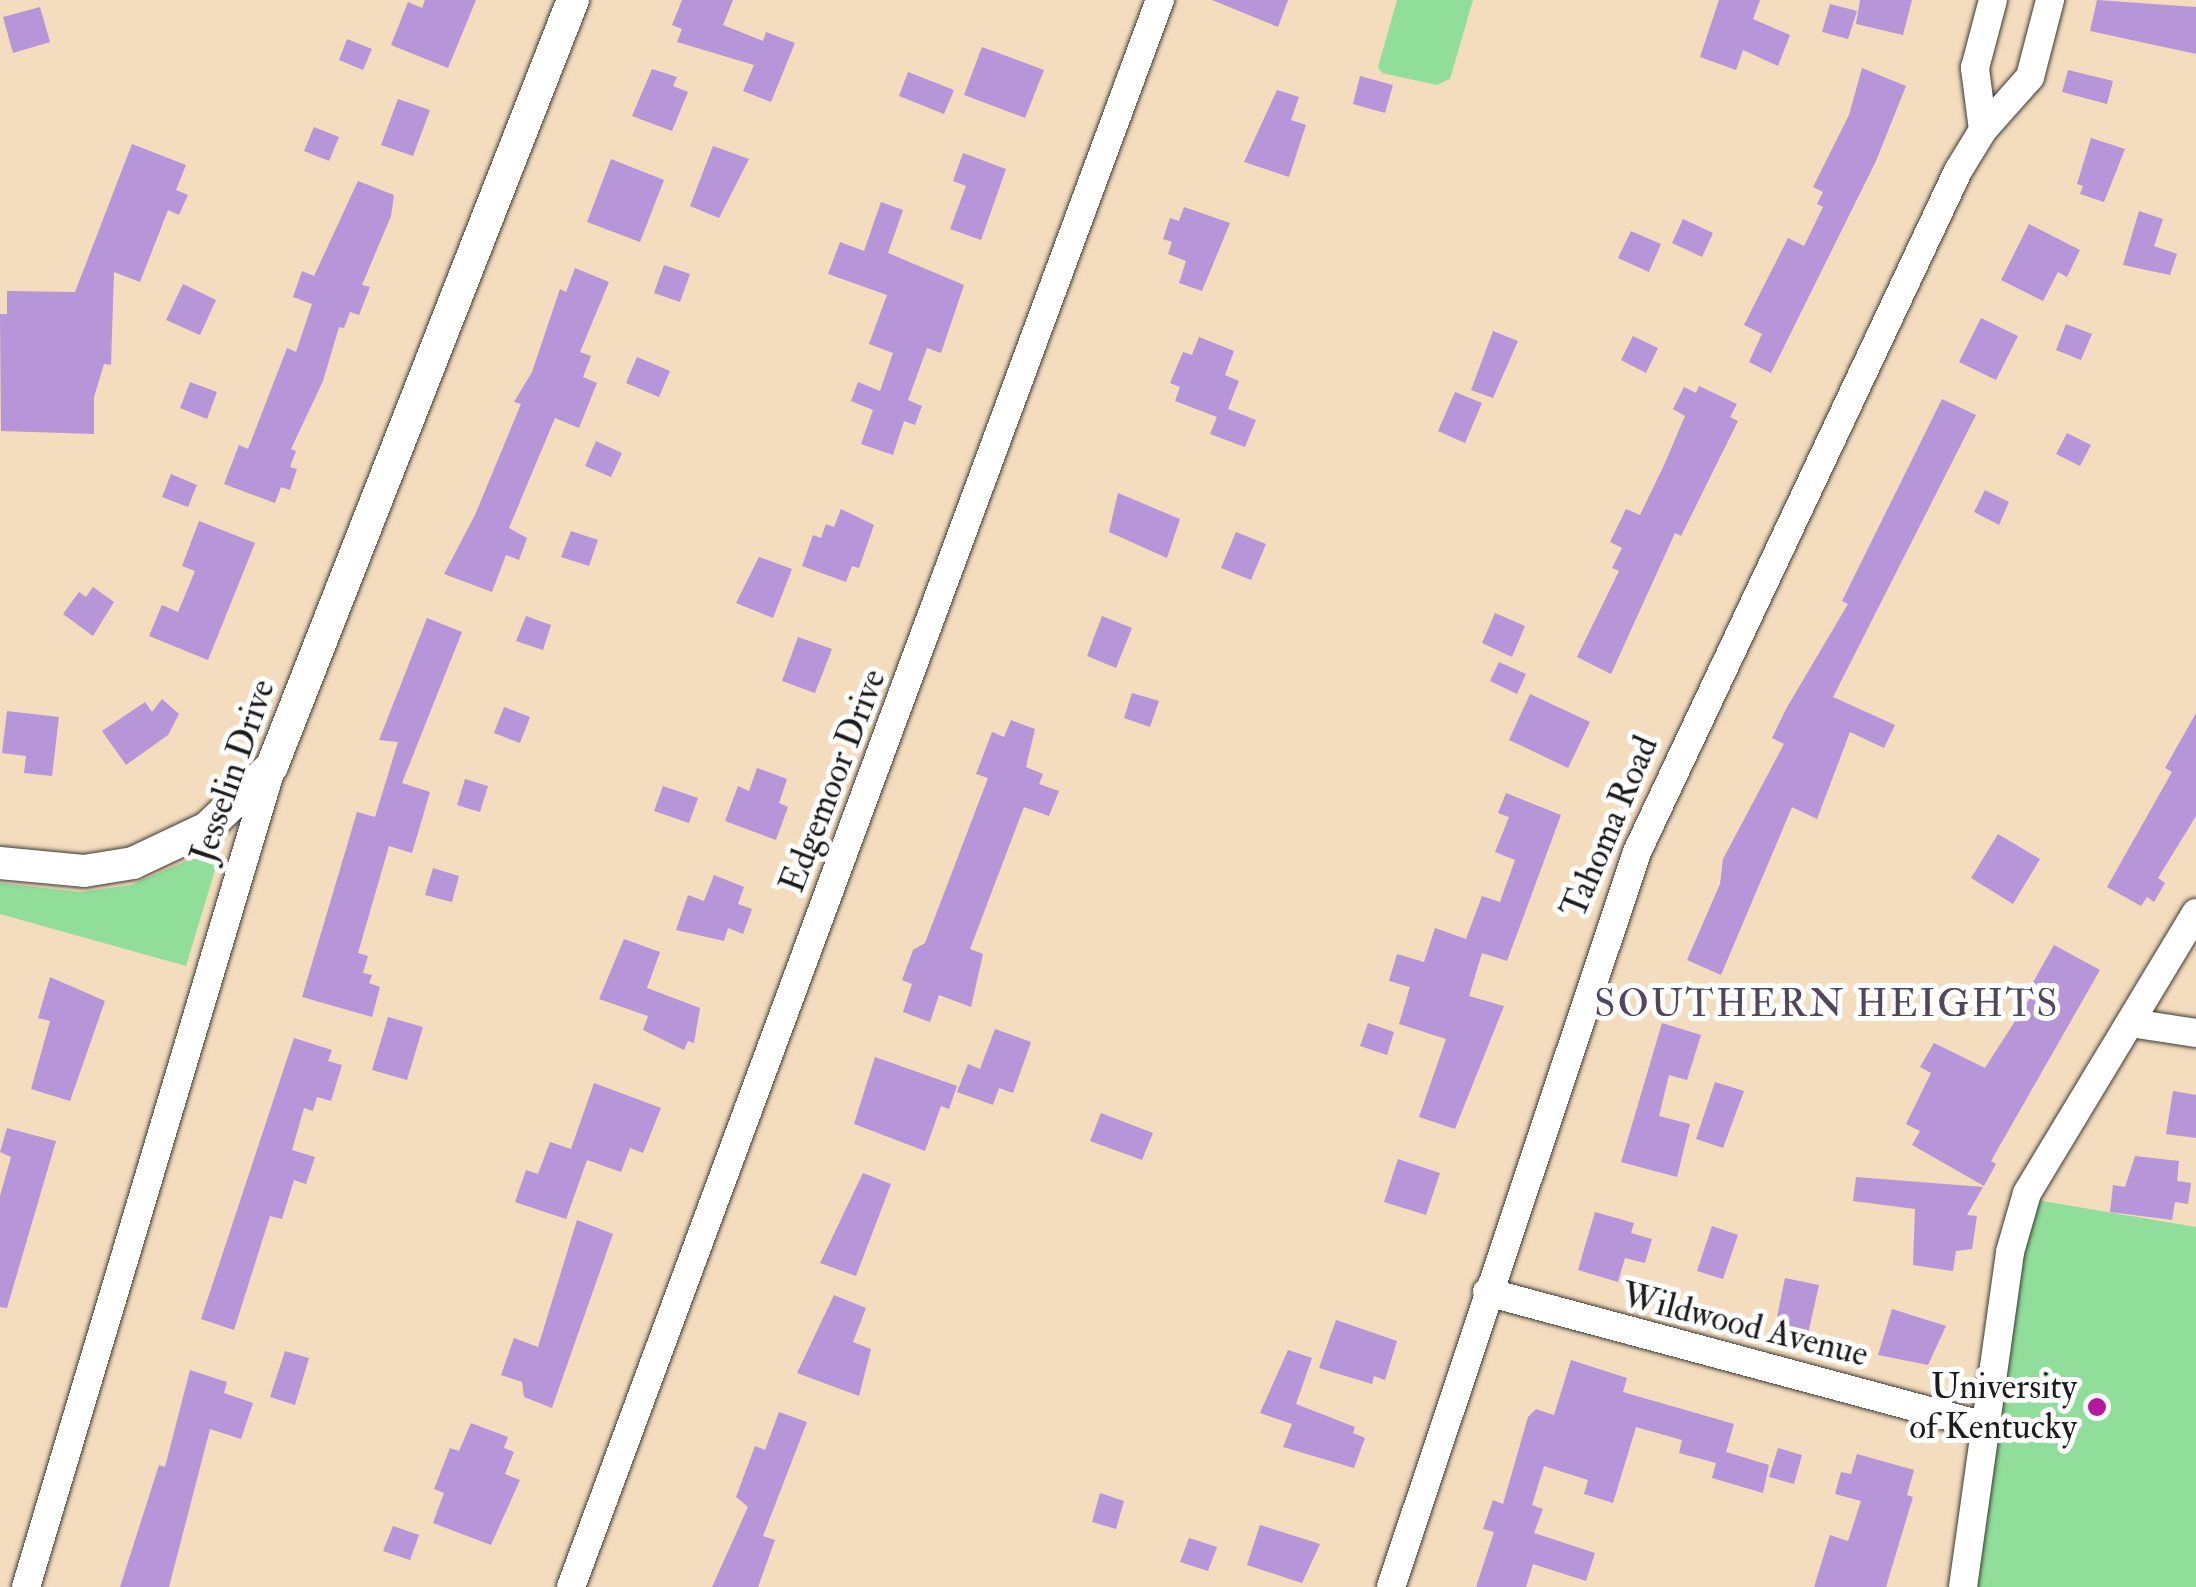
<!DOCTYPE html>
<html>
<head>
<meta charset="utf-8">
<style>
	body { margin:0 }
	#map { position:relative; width:2196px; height:1587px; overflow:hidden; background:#f4dcbe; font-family:"IM FELL Double Pica",serif }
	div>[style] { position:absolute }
	.green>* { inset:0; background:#91de9b }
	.building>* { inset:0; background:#b795d9 }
	.roads { filter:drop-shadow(0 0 2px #3c3934) drop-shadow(0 0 2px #3c3934) }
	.minor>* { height:28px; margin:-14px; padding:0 14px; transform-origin:14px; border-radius:14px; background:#fff }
	.tertiary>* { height:32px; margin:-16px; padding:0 16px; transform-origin:16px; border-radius:16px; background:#fff }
	.dots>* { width:28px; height:28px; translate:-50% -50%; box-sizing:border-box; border:5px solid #fff; border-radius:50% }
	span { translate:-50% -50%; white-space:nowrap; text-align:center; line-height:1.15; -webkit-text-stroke:10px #fff; paint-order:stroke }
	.street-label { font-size:35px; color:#1c1c1c }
	.poi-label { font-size:35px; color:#1c1c1c }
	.right { translate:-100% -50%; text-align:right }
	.neighbourhood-label { font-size:38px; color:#52465e; letter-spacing:2.5px }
</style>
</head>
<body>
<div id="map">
	<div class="green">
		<i style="clip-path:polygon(1397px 0,1473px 0,1450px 79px,1437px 85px,1382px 73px,1378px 67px)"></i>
		<i style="clip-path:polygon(212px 850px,219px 857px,186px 966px,0 914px,0 883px,80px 892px,131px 885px)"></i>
		<i style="clip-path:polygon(2030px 1199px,2196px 1227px,2196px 1587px,1974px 1587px)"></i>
	</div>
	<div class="building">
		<i style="clip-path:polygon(425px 0,476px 0,448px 68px,391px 45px,408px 2px,422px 8px)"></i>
		<i style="clip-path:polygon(682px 0,733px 0,723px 25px,763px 41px,766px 32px,795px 43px,771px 102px,743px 91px,754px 65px,677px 42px,682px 29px,672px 25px)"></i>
		<i style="clip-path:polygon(1212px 0,1288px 0,1278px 27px)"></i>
		<i style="clip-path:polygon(1719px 0,1760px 0,1753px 19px,1790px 35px,1778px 66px,1743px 50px,1736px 70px,1700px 57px)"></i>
		<i style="clip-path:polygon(1860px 0,1912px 0,1903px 35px,1856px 24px)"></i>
		<i style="clip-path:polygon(2097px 0,2196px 7px,2196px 54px,2090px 31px)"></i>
		<i style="clip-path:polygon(1830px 4px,1857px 11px,1848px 39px,1822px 32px)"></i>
		<i style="clip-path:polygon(40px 7px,50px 42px,13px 53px,3px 17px)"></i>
		<i style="clip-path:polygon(347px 39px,372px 49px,363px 70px,339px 60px)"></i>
		<i style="clip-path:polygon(982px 47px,1044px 70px,1025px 118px,964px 95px)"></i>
		<i style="clip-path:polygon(1862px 68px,1906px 86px,1876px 161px,1771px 373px,1749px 362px,1762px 334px,1744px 325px,1788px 238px,1804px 246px,1823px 207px,1817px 204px,1823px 192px,1813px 187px,1849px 115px)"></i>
		<i style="clip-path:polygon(652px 69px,677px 77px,673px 86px,688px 92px,672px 131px,632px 116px)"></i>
		<i style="clip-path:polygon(2068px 70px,2113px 81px,2107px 104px,2062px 92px)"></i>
		<i style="clip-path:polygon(908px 72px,954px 90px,944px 114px,899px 96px)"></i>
		<i style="clip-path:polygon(1360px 76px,1393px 85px,1385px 113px,1353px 104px)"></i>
		<i style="clip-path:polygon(1277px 90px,1299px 97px,1291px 120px,1306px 125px,1289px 177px,1244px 162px)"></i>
		<i style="clip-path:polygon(398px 99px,430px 110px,413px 156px,381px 145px)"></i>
		<i style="clip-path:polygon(314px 127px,339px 137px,329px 161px,304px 151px)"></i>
		<i style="clip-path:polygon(2091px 138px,2125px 149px,2104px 202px,2080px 194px,2083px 186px,2077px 184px)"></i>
		<i style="clip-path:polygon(132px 144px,186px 165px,176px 190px,188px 195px,179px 215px,168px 210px,140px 282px,114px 272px,111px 365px,104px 364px,94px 397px,94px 434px,1px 431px,0 314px,7px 314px,7px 291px,75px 292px)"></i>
		<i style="clip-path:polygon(713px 146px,749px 159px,719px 218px,690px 206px)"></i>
		<i style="clip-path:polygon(963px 153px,1006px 169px,981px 240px,950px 229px,966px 186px,953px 181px)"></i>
		<i style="clip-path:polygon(611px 159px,664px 180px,640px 242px,587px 222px)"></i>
		<i style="clip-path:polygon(358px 181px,394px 195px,391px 216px,362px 285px,370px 287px,359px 315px,350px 312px,344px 328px,339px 327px,323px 381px,291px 449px,296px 451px,290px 467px,297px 469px,290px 490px,281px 487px,275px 503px,224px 484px,239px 445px,248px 449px,287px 348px,296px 352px,312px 304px,293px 297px,302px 271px,314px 276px)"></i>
		<i style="clip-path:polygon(881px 202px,903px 210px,888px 253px,964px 285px,941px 353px,927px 348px,908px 400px,922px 406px,915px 425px,904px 421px,893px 455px,861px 444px,873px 410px,851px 401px,858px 382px,880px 391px,893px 353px,869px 344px,887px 295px,828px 274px,840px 242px,864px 251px)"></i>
		<i style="clip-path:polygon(1184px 207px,1230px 223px,1202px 291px,1179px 283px,1186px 261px,1168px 254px,1172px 242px,1163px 239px,1170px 218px,1179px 221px)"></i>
		<i style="clip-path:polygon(2139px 211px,2163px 219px,2154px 246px,2177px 254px,2170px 275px,2123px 265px)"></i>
		<i style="clip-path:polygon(1683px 219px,1713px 233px,1702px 257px,1672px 243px)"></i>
		<i style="clip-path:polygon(2029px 224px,2080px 250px,2067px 277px,2058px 272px,2043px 301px,2001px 280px)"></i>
		<i style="clip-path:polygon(1631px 231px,1661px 244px,1649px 272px,1618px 258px)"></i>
		<i style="clip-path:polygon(664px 265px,690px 274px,680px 302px,654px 293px)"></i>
		<i style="clip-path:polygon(575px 268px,609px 282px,580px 352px,591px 356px,583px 377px,597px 383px,579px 428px,555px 418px,509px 528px,527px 538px,519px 560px,506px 555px,492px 592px,444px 574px,475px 515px,521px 404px,514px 402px,532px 372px,560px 289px,566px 292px)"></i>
		<i style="clip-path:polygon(183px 284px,216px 300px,200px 335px,166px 320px)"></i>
		<i style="clip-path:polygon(1981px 318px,2018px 336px,1996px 380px,1959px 362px)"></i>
		<i style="clip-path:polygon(2066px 324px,2092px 334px,2081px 360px,2056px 350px)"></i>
		<i style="clip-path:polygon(1493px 331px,1518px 341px,1493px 398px,1471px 390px)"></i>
		<i style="clip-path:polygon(1633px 336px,1658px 348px,1646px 373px,1621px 360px)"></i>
		<i style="clip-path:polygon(1199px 337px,1234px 351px,1225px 375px,1239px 381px,1228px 409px,1256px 420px,1245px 447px,1210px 434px,1217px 417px,1175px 401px,1180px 387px,1170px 383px,1183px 352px,1192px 355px)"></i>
		<i style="clip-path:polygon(637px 357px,670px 371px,659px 397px,626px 383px)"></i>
		<i style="clip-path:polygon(190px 382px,217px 392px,207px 419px,180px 408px)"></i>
		<i style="clip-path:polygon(1699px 386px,1737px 404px,1730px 417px,1738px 421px,1681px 536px,1675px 533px,1611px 674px,1577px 657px,1619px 571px,1612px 568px,1622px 548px,1610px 542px,1626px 509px,1640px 515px,1665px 463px,1685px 416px,1673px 409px,1684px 387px,1696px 393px)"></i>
		<i style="clip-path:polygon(1455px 392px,1482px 403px,1465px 443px,1438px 431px)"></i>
		<i style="clip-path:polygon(1942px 399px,1976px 415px,1833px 697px,1895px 725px,1884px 748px,1850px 732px,1817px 819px,1792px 807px,1721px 975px,1687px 960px,1720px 884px,1723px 859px,1784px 744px,1772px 738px,1786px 709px,1848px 604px,1842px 601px)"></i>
		<i style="clip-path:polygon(2067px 433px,2091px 445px,2080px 466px,2056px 454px)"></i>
		<i style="clip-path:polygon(596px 441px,622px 453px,611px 477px,585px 466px)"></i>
		<i style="clip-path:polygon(171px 474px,197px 485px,188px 507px,162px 497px)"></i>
		<i style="clip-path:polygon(1985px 490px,2009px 502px,1999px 525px,1974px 512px)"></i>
		<i style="clip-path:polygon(1118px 493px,1180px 519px,1167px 558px,1109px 532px)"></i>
		<i style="clip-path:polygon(841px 509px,874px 525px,859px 568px,852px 566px,846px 582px,802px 566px,813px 535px,821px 538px,826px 524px,834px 527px)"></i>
		<i style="clip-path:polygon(199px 521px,255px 543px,208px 660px,149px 636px,162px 605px,178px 612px,195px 571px,182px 566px)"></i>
		<i style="clip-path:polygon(571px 531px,598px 540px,589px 566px,561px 557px)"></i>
		<i style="clip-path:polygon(1236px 532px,1266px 544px,1251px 580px,1221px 568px)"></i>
		<i style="clip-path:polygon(759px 557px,792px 569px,773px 618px,736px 603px)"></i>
		<i style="clip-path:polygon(93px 587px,114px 602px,93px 636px,63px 614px,79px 592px,86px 597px)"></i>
		<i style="clip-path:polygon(1495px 613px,1525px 626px,1512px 657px,1482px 643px)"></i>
		<i style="clip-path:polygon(526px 616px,551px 625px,543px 650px,516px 641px)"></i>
		<i style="clip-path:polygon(1102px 616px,1132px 628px,1116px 668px,1087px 656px)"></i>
		<i style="clip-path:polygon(427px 618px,462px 632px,402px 783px,430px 792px,412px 853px,389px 846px,358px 953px,368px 956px,363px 973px,372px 975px,369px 983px,380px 987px,372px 1017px,302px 997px,357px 812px,375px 817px,398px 742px,379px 740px)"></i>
		<i style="clip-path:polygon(798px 637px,832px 649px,815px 693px,782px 681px)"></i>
		<i style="clip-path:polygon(1499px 662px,1526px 674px,1517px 694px,1490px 681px)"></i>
		<i style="clip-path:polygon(1132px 693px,1159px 701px,1150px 727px,1124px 718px)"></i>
		<i style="clip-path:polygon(1530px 694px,1590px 722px,1568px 768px,1509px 740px)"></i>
		<i style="clip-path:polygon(162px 699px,179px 714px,168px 735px,126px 765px,102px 731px,145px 702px,152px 712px)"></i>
		<i style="clip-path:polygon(504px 707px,530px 717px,520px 743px,494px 733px)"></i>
		<i style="clip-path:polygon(7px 711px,59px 717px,52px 776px,24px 773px,26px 756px,2px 753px)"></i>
		<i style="clip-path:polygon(2196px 713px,2196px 816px,2158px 878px,2165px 883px,2154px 902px,2147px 897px,2141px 906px,2107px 887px,2172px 772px,2165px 768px)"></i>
		<i style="clip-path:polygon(1011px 720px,1035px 729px,1026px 767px,1043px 774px,1039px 784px,1059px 791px,1049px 816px,1024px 807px,970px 949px,983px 954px,971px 1007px,939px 995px,930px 1022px,903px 1012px,912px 984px,902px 980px,913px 950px,925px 943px,988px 778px,976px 774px,992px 732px,1004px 737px)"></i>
		<i style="clip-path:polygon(757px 768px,787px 779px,779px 803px,788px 807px,776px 840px,725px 821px,738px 786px,749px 791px)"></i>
		<i style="clip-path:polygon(465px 779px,488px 786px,480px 812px,457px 805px)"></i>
		<i style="clip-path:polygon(663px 786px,698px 798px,689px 823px,654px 811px)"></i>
		<i style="clip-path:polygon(1506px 793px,1561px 815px,1507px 961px,1482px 953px,1469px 996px,1504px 1006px,1455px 1129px,1419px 1117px,1446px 1039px,1399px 1024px,1410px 987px,1389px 981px,1397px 954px,1424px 962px,1435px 928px,1466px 939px,1482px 896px,1500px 902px,1515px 860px,1495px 852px,1509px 817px,1498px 813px)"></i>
		<i style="clip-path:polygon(1998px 834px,2040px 859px,2013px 904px,1971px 878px)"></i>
		<i style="clip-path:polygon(433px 868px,459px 876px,452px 902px,425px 895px)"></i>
		<i style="clip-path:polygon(714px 875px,744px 887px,738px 904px,752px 909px,743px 934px,728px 928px,724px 941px,676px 930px,688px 895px,704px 901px)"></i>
		<i style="clip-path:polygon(624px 939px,660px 952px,647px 988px,700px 1008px,694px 1043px,688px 1041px,684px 1050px,643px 1030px,648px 1016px,599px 999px)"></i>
		<i style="clip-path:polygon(2054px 945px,2100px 970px,1991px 1161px,1996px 1164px,1984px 1186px,1912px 1145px,1920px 1131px,1906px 1124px,1931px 1073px,1920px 1067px,1934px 1043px,1985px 1068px,2037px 987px,2032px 984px)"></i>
		<i style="clip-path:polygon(50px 977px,105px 1001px,70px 1101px,31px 1089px,50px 1021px,38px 1018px)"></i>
		<i style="clip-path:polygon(388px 1017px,423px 1027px,407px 1080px,372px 1070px)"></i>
		<i style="clip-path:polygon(1368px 1023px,1394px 1032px,1387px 1055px,1360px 1046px)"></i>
		<i style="clip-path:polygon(1662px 1023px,1701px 1035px,1687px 1080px,1669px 1075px,1659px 1116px,1690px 1124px,1677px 1177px,1621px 1162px)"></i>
		<i style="clip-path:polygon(995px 1029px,1031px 1042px,1013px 1093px,999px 1088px,993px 1105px,957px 1092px,968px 1064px,980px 1069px)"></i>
		<i style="clip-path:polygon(294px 1038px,332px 1050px,328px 1061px,342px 1065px,331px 1101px,317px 1097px,313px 1111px,304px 1108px,292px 1150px,315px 1157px,306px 1184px,294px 1180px,282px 1219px,270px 1216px,234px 1330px,201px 1319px)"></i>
		<i style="clip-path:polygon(875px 1057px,957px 1086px,949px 1109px,941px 1106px,925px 1151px,854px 1124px)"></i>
		<i style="clip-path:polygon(1715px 1082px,1744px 1091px,1723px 1148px,1696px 1139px)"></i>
		<i style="clip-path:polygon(594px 1083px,661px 1108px,643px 1153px,630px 1148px,621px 1172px,587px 1160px,566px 1219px,515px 1202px,526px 1170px,538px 1174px,550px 1142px,571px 1149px)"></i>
		<i style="clip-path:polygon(2173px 1091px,2196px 1095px,2196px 1138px,2166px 1134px)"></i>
		<i style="clip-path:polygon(1101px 1113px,1153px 1133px,1142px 1160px,1090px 1141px)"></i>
		<i style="clip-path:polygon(7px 1128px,56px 1141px,7px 1308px,0 1307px,0 1196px,11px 1157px,0 1152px)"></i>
		<i style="clip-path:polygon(2135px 1156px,2179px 1161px,2177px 1181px,2191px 1183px,2188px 1204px,2175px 1202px,2172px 1220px,2110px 1212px,2113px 1185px,2125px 1187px)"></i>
		<i style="clip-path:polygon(1398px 1159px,1440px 1173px,1426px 1215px,1384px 1202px)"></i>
		<i style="clip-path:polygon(863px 1173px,891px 1184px,856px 1276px,820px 1263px)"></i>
		<i style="clip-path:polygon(1856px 1177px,1983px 1187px,1967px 1215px,1977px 1216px,1972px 1249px,1956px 1251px,1953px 1271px,1913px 1265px,1915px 1209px,1853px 1201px)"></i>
		<i style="clip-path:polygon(1595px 1212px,1634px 1223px,1631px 1233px,1652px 1239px,1645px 1263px,1625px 1258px,1618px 1282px,1578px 1270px)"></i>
		<i style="clip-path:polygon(577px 1220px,613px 1234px,552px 1408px,524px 1397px,522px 1382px,501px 1375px,514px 1338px,538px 1347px)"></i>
		<i style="clip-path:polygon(1712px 1226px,1738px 1235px,1723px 1279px,1697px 1271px)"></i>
		<i style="clip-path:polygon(1785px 1278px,1819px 1285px,1808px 1334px,1775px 1327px)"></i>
		<i style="clip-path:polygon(834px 1295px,866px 1308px,853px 1342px,871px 1349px,859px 1396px,797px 1373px)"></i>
		<i style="clip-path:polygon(1892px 1309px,1946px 1326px,1928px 1365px,1878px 1355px)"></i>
		<i style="clip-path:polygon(1336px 1320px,1397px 1341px,1385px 1380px,1374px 1376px,1372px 1384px,1319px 1368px)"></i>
		<i style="clip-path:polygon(1288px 1350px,1312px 1358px,1296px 1404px,1355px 1427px,1353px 1433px,1365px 1438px,1354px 1468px,1283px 1447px,1292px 1424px,1260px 1413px)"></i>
		<i style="clip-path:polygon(285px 1351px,309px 1358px,295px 1405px,270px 1397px)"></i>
		<i style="clip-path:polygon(1571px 1360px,1627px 1378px,1623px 1392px,1734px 1424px,1726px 1452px,1769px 1465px,1763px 1493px,1712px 1478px,1716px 1463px,1679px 1453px,1682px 1440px,1636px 1427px,1613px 1503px,1584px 1494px,1588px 1480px,1544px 1466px,1532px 1505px,1543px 1509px,1534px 1533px,1595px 1553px,1586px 1581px,1533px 1564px,1526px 1587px,1476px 1587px,1494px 1532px,1483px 1529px,1493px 1500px,1503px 1504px,1528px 1417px,1536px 1409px,1554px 1415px)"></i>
		<i style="clip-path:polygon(190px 1370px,227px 1382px,224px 1393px,253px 1403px,241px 1439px,210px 1429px,169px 1587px,120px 1587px,159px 1465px,165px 1467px)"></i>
		<i style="clip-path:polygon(779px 1412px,807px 1422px,763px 1536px,775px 1540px,758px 1587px,712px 1587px,748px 1507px,736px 1497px,755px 1446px,765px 1450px)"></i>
		<i style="clip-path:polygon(471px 1423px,508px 1437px,504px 1448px,514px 1452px,505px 1474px,520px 1480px,491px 1545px,433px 1523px,444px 1493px,434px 1489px,450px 1448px,459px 1451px)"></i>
		<i style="clip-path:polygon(1778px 1448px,1802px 1455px,1794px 1484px,1769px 1477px)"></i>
		<i style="clip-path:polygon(1857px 1454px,1914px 1470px,1907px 1495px,1913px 1497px,1886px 1587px,1814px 1587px,1830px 1535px,1848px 1541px,1861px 1501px,1835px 1494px,1841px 1472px,1851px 1474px)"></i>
		<i style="clip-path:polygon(1100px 1493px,1124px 1501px,1116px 1529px,1092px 1522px)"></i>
		<i style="clip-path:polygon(1260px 1525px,1320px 1544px,1302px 1583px,1247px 1565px)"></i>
		<i style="clip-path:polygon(393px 1526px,419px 1535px,410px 1560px,383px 1551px)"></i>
		<i style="clip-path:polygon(1189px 1538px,1217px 1547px,1208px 1571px,1180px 1562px)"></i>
	</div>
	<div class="roads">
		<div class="minor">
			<i style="left:1983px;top:130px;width:63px;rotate:-97.4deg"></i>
			<i style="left:1975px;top:68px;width:70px;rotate:-75.2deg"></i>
			<i style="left:2131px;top:1023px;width:66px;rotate:8.7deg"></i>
			<i style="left:1487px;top:1292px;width:516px;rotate:15.06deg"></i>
			<i style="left:26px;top:1587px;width:857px;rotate:-73.32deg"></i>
			<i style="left:571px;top:1587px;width:1693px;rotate:-69.64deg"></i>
			<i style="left:1391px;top:1587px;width:775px;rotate:-71.49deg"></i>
			<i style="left:1637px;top:852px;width:753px;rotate:-64.76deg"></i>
			<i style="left:1958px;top:171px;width:48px;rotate:-58.6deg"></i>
			<i style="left:1983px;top:130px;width:71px;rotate:-48.4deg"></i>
			<i style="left:2030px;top:77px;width:80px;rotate:-75.4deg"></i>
			<i style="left:1963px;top:1587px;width:338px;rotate:-82deg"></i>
			<i style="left:2010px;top:1252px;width:61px;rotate:-73.9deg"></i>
			<i style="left:2027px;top:1193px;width:327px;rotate:-58.9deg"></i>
		</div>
		<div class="tertiary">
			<i style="left:0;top:863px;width:84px;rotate:5.4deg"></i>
			<i style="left:84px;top:871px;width:50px;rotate:-9.3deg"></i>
			<i style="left:133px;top:863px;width:82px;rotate:-25.3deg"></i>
			<i style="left:207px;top:828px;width:90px;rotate:-43.6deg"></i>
			<i style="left:272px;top:766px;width:823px;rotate:-68.55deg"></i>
		</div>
	</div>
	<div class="dots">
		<i style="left:2097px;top:1407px;background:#b5179e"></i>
	</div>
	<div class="street-label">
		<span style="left:233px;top:771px;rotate:-71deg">Jesselin Drive</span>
		<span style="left:833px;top:781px;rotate:-69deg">Edgemoor Drive</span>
		<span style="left:1610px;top:827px;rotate:-67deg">Tahoma Road</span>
		<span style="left:1745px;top:1325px;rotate:14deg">Wildwood Avenue</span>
	</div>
	<div class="poi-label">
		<span class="right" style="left:2077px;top:1407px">University<br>of Kentucky</span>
	</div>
	<div class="neighbourhood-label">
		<span style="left:1827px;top:1005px">SOUTHERN HEIGHTS</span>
	</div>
</div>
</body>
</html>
